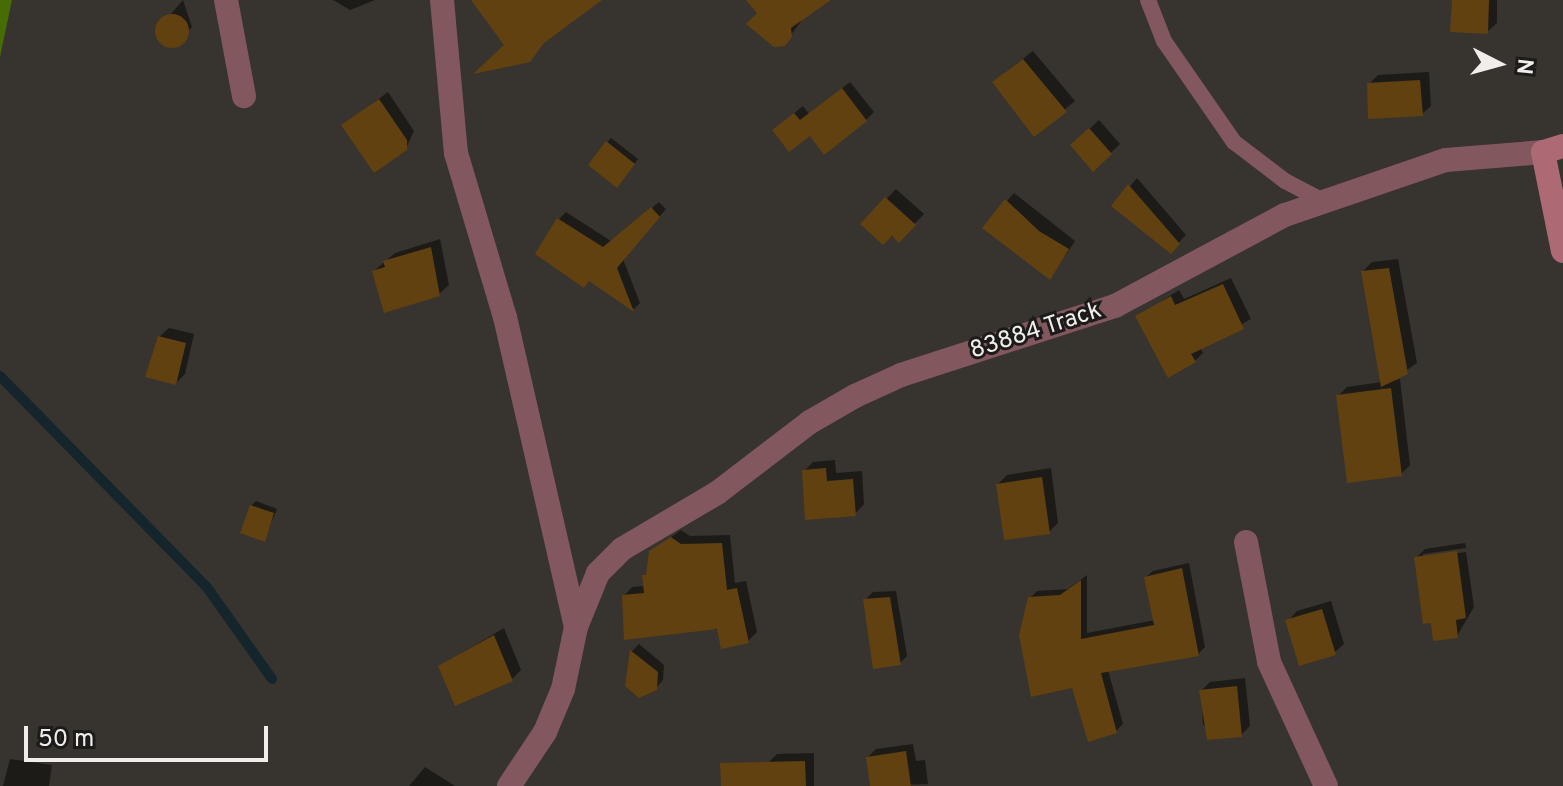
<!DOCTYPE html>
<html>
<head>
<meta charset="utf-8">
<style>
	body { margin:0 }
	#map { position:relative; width:1563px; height:786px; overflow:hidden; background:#37332e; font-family:Overpass,sans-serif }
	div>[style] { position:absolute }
	.forest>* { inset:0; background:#486c05 }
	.shadow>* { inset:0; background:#0007 }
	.stream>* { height:10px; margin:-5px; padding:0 5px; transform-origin:5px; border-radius:5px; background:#14252b }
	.building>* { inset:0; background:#614110 }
	.round { border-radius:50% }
	.lane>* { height:16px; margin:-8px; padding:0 8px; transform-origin:8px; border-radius:8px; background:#82575e }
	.street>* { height:24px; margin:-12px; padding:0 12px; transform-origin:12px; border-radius:12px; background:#82575e }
	.secondary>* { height:24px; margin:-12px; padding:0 12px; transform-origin:12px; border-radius:12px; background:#ad6a75 }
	span { translate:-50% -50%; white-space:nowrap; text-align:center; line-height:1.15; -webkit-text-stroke:6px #1d1b19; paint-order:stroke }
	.street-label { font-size:24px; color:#f0edea }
	.north { position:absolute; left:1459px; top:24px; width:80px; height:80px; -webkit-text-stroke:6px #1d1b19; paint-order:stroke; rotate:96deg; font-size:22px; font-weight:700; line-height:32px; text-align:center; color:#f0edea }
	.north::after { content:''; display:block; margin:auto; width:28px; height:36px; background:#f0edea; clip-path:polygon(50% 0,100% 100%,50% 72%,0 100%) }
	.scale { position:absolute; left:24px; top:726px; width:244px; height:36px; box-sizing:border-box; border:4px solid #f0edea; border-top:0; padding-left:10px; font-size:24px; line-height:28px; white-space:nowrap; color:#f0edea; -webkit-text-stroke:6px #1d1b19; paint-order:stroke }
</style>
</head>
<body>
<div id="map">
	<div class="forest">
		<i style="clip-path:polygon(0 0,12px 0,0 57px)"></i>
	</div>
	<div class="shadow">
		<i style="clip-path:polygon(183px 0,192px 27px,173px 46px,161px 42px,157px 30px)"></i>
		<i style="clip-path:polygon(333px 0,375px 0,350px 10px)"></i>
		<i style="clip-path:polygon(749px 0,817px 0,784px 44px)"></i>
		<i style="clip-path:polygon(1454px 0,1497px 0,1497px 23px,1487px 32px)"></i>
		<i style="clip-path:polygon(1033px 51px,1075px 101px,1034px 135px,1004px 73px)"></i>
		<i style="clip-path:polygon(1429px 72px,1431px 106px,1422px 114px,1369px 84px,1378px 75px)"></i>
		<i style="clip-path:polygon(850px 82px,874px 112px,866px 120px,782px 123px,803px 106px,809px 114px)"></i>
		<i style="clip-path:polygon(388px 92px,414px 131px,406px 148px,344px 125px)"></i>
		<i style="clip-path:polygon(1099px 120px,1120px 144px,1094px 169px,1082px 136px)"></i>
		<i style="clip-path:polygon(611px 138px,638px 159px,621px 182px,607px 143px)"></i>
		<i style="clip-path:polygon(1137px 178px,1186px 235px,1171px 251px,1114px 206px)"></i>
		<i style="clip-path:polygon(896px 189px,924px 214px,899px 240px,863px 224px)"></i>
		<i style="clip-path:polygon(1014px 193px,1075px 241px,1050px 278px,1007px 201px)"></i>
		<i style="clip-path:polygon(659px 202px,666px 209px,623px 259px,640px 303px,634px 309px,590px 279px,559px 219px,566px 212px,611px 241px)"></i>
		<i style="clip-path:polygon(440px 239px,449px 285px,439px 294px,374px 271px,395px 253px)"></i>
		<i style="clip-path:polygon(1398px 259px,1417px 363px,1391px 381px,1400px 379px,1410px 465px,1401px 474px,1338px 396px,1347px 387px,1382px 382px,1363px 271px,1372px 262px)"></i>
		<i style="clip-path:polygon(1231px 278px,1251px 319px,1200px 348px,1203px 353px,1195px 361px,1137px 317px,1179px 290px,1184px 299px)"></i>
		<i style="clip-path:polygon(169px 328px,194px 334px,185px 374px,176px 383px,159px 337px)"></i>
		<i style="clip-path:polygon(835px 460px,836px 473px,862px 471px,864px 504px,855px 514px,804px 471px,813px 462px)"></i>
		<i style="clip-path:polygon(1051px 468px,1058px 523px,1049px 532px,998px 484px,1007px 475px)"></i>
		<i style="clip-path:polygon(256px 501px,277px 509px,264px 539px,251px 506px)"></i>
		<i style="clip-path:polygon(681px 530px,690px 536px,730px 535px,735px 583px,746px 581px,757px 632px,748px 641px,624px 596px,632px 587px,645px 586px,650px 552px)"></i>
		<i style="clip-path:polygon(1465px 543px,1466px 548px,1423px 554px,1423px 558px,1466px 552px,1474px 607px,1457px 636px,1432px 621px,1416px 558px,1425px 549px)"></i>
		<i style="clip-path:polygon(1189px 563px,1205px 647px,1198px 654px,1108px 670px,1123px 724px,1116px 731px,1073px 686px,1030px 598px,1037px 591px,1068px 589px,1087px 575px,1087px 633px,1155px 620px,1146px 577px,1153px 571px)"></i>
		<i style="clip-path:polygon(896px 591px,907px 656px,900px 663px,866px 599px,873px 592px)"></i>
		<i style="clip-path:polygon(1331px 601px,1344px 644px,1334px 653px,1288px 621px,1297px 611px)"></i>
		<i style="clip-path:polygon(504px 628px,521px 670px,512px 679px,456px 703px,440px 666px)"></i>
		<i style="clip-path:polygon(639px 644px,664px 665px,663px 680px,656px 688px,627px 685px,632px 651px)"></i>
		<i style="clip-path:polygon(1245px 678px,1250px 726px,1241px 735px,1203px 725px,1201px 691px,1210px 682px)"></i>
		<i style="clip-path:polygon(913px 744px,916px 761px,925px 760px,928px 784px,872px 786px,868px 757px,876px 749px)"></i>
		<i style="clip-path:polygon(814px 753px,814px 786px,768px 786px,768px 763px,777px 754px)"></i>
		<i style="clip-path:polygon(10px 759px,52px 765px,49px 786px,3px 786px)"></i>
		<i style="clip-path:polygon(425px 767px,455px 786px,409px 786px)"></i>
	</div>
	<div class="stream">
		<i style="left:0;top:376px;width:294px;rotate:45.6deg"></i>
		<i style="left:206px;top:586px;width:114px;rotate:54.6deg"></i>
	</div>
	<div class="building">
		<i style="clip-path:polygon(471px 0,602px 0,544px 43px,530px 62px,473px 74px,504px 45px)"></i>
		<i style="clip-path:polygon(746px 0,831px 0,791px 28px,792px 37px,785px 46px,774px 47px,746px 24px,757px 13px)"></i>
		<i style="clip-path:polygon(1452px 0,1489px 0,1488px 34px,1450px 32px)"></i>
		<i class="round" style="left:155px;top:14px;width:34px;height:34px"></i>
		<i style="clip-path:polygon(1023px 59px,1067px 112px,1034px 137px,992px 82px)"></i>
		<i style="clip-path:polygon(1420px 80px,1423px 116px,1368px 119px,1367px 83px)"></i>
		<i style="clip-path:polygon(842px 88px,867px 121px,824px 155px,810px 136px,789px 152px,772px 130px,794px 113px,800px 120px)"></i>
		<i style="clip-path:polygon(379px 99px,407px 140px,407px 150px,374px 173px,341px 125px)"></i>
		<i style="clip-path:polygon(1089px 128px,1112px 154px,1093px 172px,1070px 145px)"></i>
		<i style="clip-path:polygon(606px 141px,635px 164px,617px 188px,588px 165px)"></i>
		<i style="clip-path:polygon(1128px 184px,1180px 244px,1171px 254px,1111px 206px)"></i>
		<i style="clip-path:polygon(885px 197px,916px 225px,899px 243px,892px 236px,883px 245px,860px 224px)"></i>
		<i style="clip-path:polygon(1005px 199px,1039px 231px,1069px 249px,1050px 280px,982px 228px)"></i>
		<i style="clip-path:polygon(651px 207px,660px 217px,617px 268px,634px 312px,589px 281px,584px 288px,535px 254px,557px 218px,603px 247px)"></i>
		<i style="clip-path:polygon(431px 247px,440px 296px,384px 313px,372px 271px,385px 267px,383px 261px)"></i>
		<i style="clip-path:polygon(1389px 268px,1408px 374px,1381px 387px,1361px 271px)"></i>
		<i style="clip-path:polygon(1223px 284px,1244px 329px,1191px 354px,1196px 362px,1168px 378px,1135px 316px,1171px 296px,1175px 305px)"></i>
		<i style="clip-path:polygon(158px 336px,186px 343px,176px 385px,145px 377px)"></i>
		<i style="clip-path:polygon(1391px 388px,1402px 476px,1347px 483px,1336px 395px)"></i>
		<i style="clip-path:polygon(826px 468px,827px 481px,853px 479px,856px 516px,805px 520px,802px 470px)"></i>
		<i style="clip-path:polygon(1042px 477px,1050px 534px,1004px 540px,996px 484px)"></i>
		<i style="clip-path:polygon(250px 505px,274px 513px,265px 542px,240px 533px)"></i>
		<i style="clip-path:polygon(671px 537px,681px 544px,722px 543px,727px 590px,737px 588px,749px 643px,721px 649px,717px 629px,624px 640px,622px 595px,644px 593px,642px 575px,646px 575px,649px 551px)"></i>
		<i style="clip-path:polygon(1457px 551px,1466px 618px,1456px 620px,1458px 638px,1433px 641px,1431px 623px,1423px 624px,1414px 557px)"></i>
		<i style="clip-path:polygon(1182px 568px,1199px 656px,1101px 673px,1117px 733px,1088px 742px,1072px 688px,1031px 697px,1019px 635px,1028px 597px,1060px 595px,1081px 580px,1081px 639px,1154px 625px,1144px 577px)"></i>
		<i style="clip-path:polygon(890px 597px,901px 665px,873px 669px,863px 599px)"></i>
		<i style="clip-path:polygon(1322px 609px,1336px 655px,1299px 666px,1285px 620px)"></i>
		<i style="clip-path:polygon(494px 635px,513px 681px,455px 706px,438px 666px)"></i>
		<i style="clip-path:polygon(630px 650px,658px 672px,657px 690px,639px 698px,625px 686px)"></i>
		<i style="clip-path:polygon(1237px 686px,1242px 737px,1207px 740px,1199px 690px)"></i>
		<i style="clip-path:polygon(906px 751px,911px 786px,870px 786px,866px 757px)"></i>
		<i style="clip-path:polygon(805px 761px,806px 786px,721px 786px,720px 763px)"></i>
	</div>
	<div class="lane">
		<i style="left:1148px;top:0;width:44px;rotate:68.7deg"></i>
		<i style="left:1164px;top:41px;width:123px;rotate:55.3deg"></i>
		<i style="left:1234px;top:142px;width:64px;rotate:37.4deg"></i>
		<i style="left:1285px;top:181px;width:45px;rotate:27.7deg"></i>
	</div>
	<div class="street">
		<i style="left:226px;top:0;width:98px;rotate:79.4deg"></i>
		<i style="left:442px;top:0;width:154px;rotate:84.8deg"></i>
		<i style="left:456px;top:153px;width:171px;rotate:73.4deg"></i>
		<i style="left:505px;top:317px;width:318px;rotate:77.1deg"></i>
		<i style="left:576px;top:627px;width:63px;rotate:101.8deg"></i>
		<i style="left:563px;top:689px;width:47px;rotate:112.7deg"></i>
		<i style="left:545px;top:732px;width:65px;rotate:123.7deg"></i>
		<i style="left:1246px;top:542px;width:122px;rotate:79.1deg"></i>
		<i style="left:1269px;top:662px;width:136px;rotate:65.3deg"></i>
		<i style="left:576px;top:627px;width:58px;rotate:-67.8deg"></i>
		<i style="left:598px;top:573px;width:34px;rotate:-45deg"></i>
		<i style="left:622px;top:549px;width:110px;rotate:-30.5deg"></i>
		<i style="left:717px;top:493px;width:117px;rotate:-37.4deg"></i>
		<i style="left:810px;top:422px;width:52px;rotate:-30deg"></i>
		<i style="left:855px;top:396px;width:51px;rotate:-24.5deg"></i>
		<i style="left:901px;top:375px;width:225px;rotate:-17.9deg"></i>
		<i style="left:1115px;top:306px;width:193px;rotate:-28.2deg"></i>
		<i style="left:1285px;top:215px;width:170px;rotate:-18.9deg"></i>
		<i style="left:1446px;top:160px;width:97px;rotate:-4.7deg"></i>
	</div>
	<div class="secondary">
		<i style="left:1563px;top:146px;width:21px;rotate:163deg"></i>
		<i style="left:1543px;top:152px;width:101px;rotate:78.6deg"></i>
	</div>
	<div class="street-label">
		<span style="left:1036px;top:332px;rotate:-18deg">83884 Track</span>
	</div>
	<div class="north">N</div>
	<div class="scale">50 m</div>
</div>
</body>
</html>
